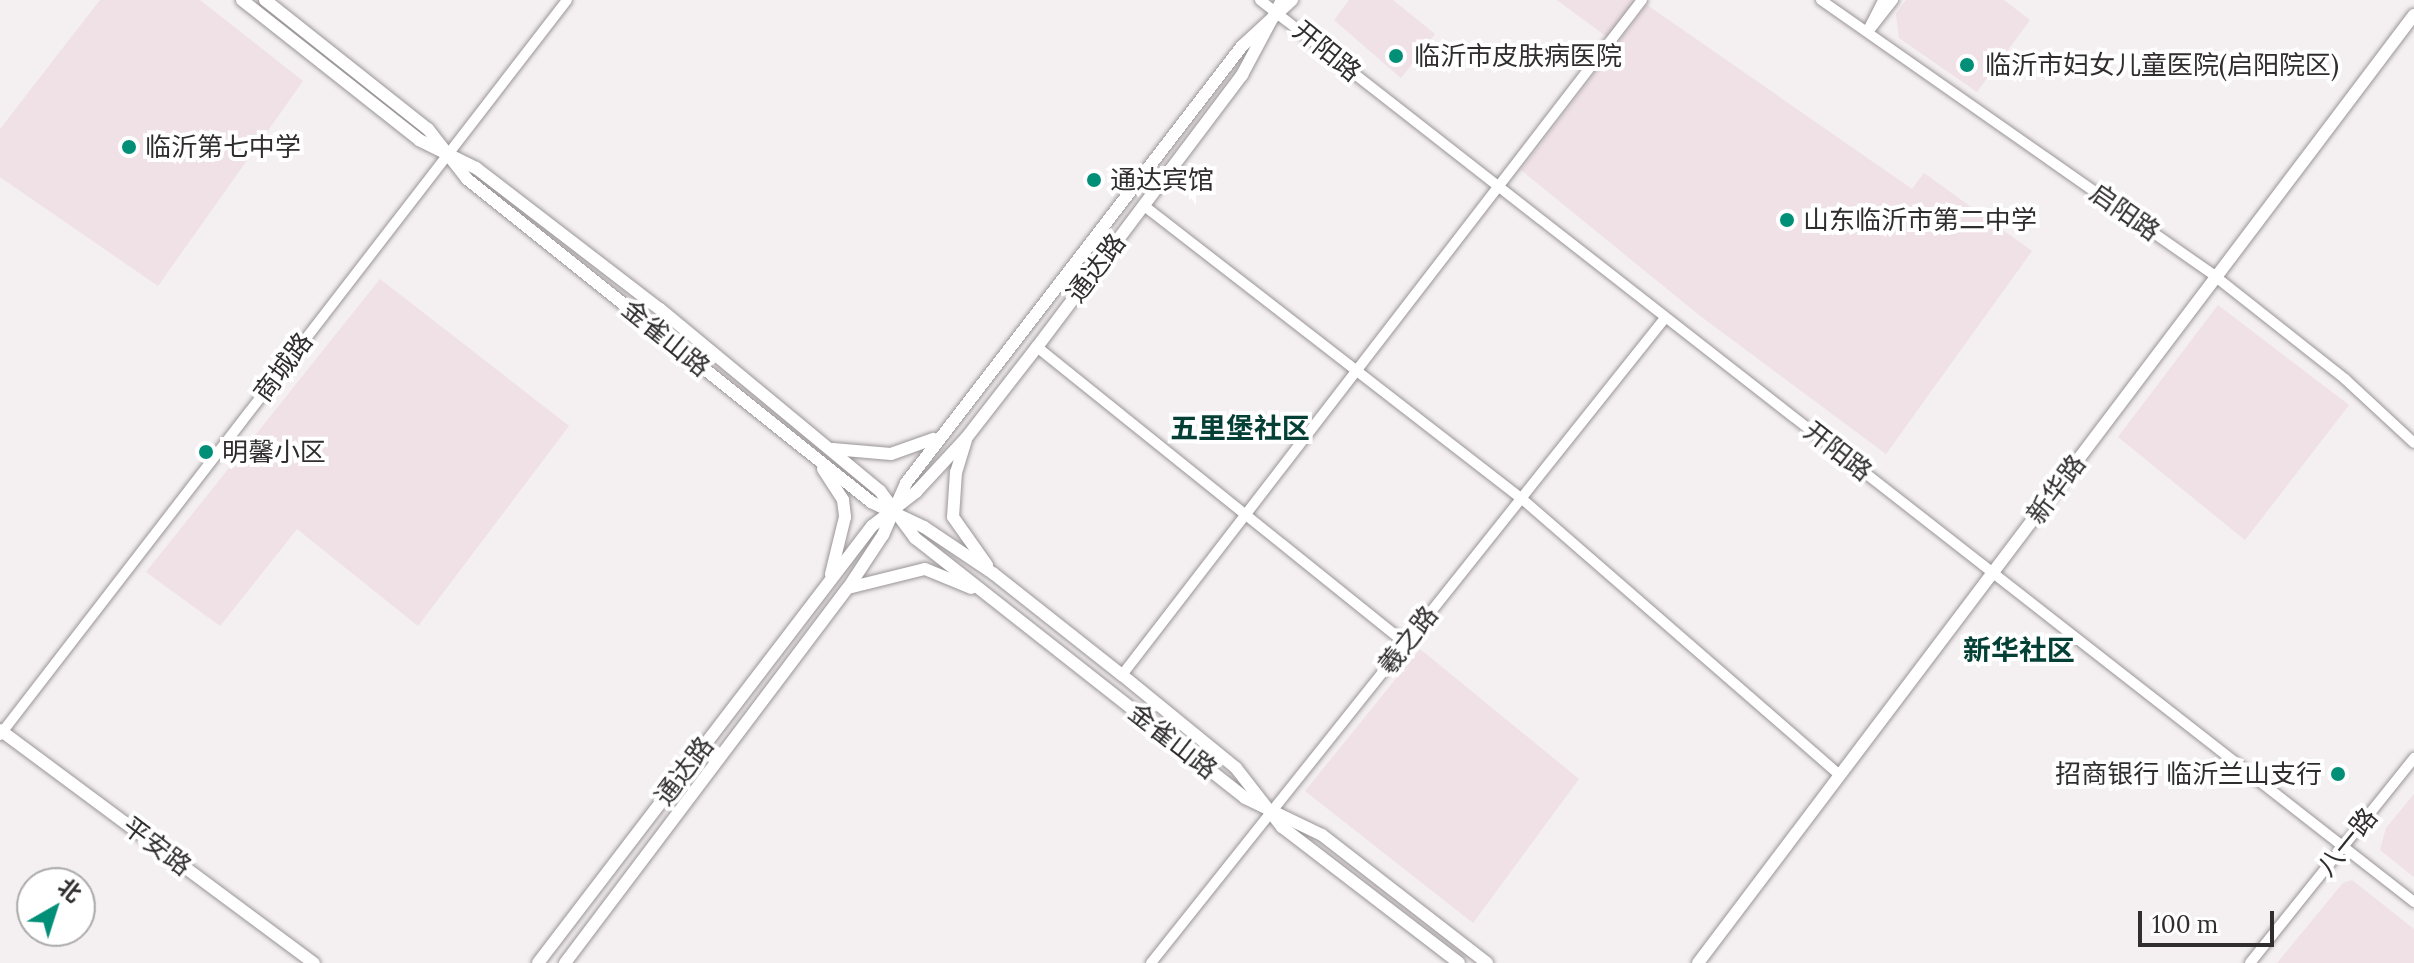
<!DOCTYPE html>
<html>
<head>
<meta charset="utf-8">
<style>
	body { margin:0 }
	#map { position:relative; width:2414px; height:963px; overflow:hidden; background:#f4eff0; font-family:Lora,"Noto Sans SC",serif }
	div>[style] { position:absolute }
	.built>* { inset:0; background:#efe1e5 }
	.roads { filter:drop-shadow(0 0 2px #9a9597) drop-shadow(0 0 2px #9a9597) }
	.minor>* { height:10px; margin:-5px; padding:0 5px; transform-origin:5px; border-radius:5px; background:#fff }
	.major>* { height:12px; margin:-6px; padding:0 6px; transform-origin:6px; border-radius:6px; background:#fff }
	.dots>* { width:22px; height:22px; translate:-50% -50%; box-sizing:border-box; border:4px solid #fff; border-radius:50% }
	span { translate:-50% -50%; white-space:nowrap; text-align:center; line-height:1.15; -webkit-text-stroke:8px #fff; paint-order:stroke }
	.street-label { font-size:26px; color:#2f2d2e }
	.poi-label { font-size:26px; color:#2f2d2e }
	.left { translate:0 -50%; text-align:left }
	.right { translate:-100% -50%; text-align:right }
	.neighbourhood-label { font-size:28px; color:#044035; font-weight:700 }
	.north { position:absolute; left:16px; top:867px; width:80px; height:80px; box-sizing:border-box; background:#fff; border:2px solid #acabab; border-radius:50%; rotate:39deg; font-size:22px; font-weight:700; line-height:32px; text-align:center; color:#2f2d2e }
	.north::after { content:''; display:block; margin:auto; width:28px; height:36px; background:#028f78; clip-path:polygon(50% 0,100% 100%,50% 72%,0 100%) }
	.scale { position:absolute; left:2138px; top:911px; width:136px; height:36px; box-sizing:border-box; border:4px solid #2f2d2e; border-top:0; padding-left:10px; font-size:24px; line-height:28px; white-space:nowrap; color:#2f2d2e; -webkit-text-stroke:6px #fff; paint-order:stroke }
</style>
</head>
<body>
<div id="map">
	<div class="built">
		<i style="clip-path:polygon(100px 0,200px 0,303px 81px,158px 286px,0 177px,0 129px)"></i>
		<i style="clip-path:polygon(1349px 0,1393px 0,1435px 34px,1401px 78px,1334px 20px)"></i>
		<i style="clip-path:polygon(1557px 0,1636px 0,1607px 37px)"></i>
		<i style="clip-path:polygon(1906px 0,2004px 0,2030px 20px,1977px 92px,1899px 38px,1896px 14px)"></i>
		<i style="clip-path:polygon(1647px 5px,1912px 189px,1924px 173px,2032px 251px,1886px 454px,1699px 315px,1521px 170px)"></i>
		<i style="clip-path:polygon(380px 279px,569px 426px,418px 626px,297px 529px,220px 626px,146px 572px)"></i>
		<i style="clip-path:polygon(2218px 305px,2349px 405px,2245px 540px,2118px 437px)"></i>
		<i style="clip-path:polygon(1420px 649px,1579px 779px,1473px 923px,1305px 791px)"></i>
		<i style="clip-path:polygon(2414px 794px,2414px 877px,2380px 850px,2386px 828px)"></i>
		<i style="clip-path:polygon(2352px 880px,2414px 929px,2414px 963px,2277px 963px,2343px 883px)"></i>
	</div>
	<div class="roads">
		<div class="minor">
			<i style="left:1260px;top:0;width:1465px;rotate:38.01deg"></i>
			<i style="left:1821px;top:0;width:482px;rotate:35deg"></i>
			<i style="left:2216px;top:277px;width:164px;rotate:38.3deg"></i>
			<i style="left:2345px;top:379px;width:94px;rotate:42.8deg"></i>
			<i style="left:1868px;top:30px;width:34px;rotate:-63deg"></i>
			<i style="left:1868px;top:32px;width:41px;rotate:-52deg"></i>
			<i style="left:1143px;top:205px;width:478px;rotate:37.8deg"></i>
			<i style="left:1521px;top:498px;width:421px;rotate:41deg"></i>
			<i style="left:1037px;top:347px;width:472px;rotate:38.8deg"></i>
			<i style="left:1122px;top:675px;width:852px;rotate:-52.39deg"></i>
			<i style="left:0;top:735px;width:928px;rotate:-52.35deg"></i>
			<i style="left:1151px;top:963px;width:825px;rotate:-51.45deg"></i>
			<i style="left:2250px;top:963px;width:263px;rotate:-51.3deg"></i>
		</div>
		<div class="major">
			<i style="left:242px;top:0;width:226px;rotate:38.3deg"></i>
			<i style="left:419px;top:140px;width:64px;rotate:26.2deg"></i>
			<i style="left:476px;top:168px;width:232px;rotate:37.5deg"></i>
			<i style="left:660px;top:309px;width:286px;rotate:39.6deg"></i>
			<i style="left:880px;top:491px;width:59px;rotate:53.3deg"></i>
			<i style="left:915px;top:538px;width:420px;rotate:38.2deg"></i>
			<i style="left:1245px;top:798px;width:85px;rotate:25.7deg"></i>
			<i style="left:1322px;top:835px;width:209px;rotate:37.8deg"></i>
			<i style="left:265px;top:0;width:208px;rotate:38.4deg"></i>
			<i style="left:428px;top:129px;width:63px;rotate:52deg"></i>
			<i style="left:467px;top:179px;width:517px;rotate:38.64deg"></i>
			<i style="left:871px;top:502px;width:59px;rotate:25.3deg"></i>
			<i style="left:924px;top:527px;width:84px;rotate:33.9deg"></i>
			<i style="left:994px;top:574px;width:163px;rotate:38.3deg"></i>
			<i style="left:1122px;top:675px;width:147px;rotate:39.2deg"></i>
			<i style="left:1236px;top:768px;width:75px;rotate:52.1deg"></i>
			<i style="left:1282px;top:827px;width:223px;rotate:37.5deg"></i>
			<i style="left:966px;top:440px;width:34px;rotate:107deg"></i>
			<i style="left:956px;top:472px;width:45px;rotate:93.8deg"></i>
			<i style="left:953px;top:517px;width:59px;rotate:54.7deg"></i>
			<i style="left:833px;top:449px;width:58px;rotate:4.9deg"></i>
			<i style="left:891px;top:454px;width:45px;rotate:-19.7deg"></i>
			<i style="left:823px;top:469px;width:37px;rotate:57deg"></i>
			<i style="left:843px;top:500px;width:17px;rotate:83deg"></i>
			<i style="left:845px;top:517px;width:59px;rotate:103.8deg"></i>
			<i style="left:848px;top:588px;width:79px;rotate:-13.9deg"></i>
			<i style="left:925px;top:569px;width:50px;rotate:22.4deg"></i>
			<i style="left:0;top:730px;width:391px;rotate:36.6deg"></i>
			<i style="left:538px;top:963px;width:550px;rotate:-52.61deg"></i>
			<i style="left:872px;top:526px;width:56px;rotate:-37.7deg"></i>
			<i style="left:916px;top:492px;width:75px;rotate:-47.2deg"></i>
			<i style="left:967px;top:437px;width:114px;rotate:-52.1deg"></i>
			<i style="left:1037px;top:347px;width:341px;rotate:-53deg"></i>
			<i style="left:1242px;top:75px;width:85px;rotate:-61.9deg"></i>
			<i style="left:565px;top:963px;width:470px;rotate:-53deg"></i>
			<i style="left:848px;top:588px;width:64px;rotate:-56.6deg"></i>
			<i style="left:883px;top:535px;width:57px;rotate:-66.1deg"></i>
			<i style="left:906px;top:483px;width:551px;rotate:-52.44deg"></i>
			<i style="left:1242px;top:46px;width:68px;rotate:-42.6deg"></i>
			<i style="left:1698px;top:963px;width:1188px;rotate:-52.94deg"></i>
		</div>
	</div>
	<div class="dots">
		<i style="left:1396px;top:56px;background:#028f78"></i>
		<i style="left:1967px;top:65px;background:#028f78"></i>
		<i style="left:129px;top:147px;background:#028f78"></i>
		<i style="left:1094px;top:180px;background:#028f78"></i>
		<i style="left:1787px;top:220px;background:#028f78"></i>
		<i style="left:206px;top:452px;background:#028f78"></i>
		<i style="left:2338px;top:774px;background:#028f78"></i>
	</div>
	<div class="street-label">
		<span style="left:1327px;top:51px;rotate:39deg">开阳路</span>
		<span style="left:2125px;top:212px;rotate:35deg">启阳路</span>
		<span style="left:1096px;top:268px;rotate:-53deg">通达路</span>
		<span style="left:666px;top:338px;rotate:39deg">金雀山路</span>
		<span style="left:283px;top:367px;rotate:-53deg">商城路</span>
		<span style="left:1838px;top:451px;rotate:38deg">开阳路</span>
		<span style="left:2056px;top:489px;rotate:-53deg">新华路</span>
		<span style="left:1408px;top:640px;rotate:-52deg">羲之路</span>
		<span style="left:1173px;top:741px;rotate:38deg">金雀山路</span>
		<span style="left:684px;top:771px;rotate:-53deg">通达路</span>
		<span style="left:2347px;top:842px;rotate:-51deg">八一路</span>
		<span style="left:157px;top:846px;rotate:37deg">平安路</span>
	</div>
	<div class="poi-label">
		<span class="left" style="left:1414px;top:56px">临沂市皮肤病医院</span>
		<span class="left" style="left:1985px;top:65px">临沂市妇女儿童医院(启阳院区)</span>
		<span class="left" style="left:145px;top:147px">临沂第七中学</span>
		<span class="left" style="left:1110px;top:180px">通达宾馆</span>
		<span class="left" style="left:1803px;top:220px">山东临沂市第二中学</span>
		<span class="left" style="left:222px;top:452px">明馨小区</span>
		<span class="right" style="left:2322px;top:774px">招商银行 临沂兰山支行</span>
	</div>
	<div class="neighbourhood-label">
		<span style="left:1240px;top:428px">五里堡社区</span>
		<span style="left:2019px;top:650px">新华社区</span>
	</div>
	<div class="north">北</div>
	<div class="scale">100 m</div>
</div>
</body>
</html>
